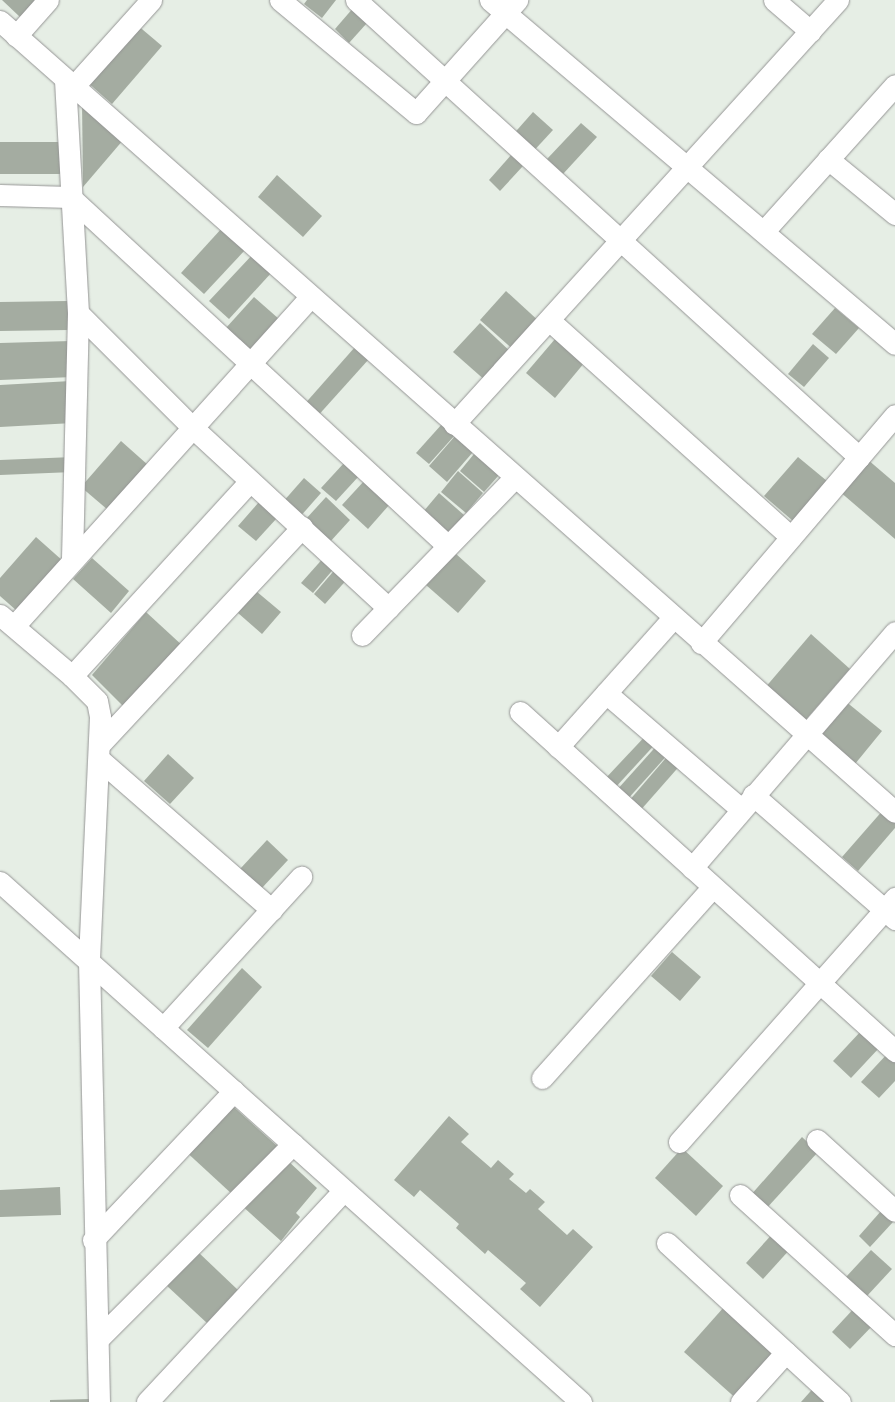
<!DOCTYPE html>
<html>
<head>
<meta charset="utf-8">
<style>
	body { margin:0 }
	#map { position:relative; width:895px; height:1402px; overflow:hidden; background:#e6eee5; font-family:"Alegreya Sans",sans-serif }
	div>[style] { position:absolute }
	.building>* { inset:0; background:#a4aca1 }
	.roads { filter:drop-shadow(0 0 1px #959595) drop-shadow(0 0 1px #959595) }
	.street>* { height:21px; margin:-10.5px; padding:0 10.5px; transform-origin:10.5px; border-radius:10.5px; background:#fff }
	span { translate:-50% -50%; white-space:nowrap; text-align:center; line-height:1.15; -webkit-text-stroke:4px #fff; paint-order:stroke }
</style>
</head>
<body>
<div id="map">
	<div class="building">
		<i style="clip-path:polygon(2px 0,37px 0,20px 17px)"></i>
		<i style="clip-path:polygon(307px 0,336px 0,322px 18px,304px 4px)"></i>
		<i style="clip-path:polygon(354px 7px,367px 23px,349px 43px,335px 29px)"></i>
		<i style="clip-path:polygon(136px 24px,162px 46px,112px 104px,86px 81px)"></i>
		<i style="clip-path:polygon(82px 101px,124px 139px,83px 187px)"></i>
		<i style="clip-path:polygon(533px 112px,553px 130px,529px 156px,510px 138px)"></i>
		<i style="clip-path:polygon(581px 123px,597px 137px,563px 174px,547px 159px)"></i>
		<i style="clip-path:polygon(0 142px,62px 142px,62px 174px,0 174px)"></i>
		<i style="clip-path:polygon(511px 155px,523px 166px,500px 191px,489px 180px)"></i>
		<i style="clip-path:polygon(277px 175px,322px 216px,303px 237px,258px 197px)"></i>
		<i style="clip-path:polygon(222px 228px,246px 249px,204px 294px,181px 273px)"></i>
		<i style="clip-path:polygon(254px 253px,273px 271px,229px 319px,209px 301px)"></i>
		<i style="clip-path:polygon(506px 291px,542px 324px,516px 352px,480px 320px)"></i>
		<i style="clip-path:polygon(254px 297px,279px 319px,250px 351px,225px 329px)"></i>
		<i style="clip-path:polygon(68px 301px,69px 330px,0 331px,0 302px)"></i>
		<i style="clip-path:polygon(835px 308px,859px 328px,836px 354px,812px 334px)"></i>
		<i style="clip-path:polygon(480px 323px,513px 354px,487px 382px,453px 352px)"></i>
		<i style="clip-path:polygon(561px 332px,590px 356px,555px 398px,526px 373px)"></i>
		<i style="clip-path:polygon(71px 341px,73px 377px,0 380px,0 343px)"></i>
		<i style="clip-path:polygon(813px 344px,829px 358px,804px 387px,788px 374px)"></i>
		<i style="clip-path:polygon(355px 347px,369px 359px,315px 419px,302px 407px)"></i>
		<i style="clip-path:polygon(71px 381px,73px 423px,0 427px,0 385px)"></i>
		<i style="clip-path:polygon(442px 424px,455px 435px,429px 464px,416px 453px)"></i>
		<i style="clip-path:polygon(455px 436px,473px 452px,447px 482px,429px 466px)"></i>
		<i style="clip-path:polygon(121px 441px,148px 465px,108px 510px,81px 487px)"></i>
		<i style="clip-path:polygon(474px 454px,499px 475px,484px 492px,460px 471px)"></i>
		<i style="clip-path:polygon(73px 457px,73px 472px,0 475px,0 460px)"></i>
		<i style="clip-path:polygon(798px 457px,827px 481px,793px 521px,764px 496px)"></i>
		<i style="clip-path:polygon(867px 459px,895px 483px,895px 539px,839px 491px)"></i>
		<i style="clip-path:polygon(344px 463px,359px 476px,336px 501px,321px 488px)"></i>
		<i style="clip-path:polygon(458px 471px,483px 493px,466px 513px,441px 492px)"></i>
		<i style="clip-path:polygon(304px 478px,321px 493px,299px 518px,282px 503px)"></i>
		<i style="clip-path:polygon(365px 480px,390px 504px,368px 529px,342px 505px)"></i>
		<i style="clip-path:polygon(439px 493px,464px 515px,448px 534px,423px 512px)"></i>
		<i style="clip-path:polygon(326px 497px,350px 520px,329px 543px,305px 520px)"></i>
		<i style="clip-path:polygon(259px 502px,277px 518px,256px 541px,238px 526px)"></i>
		<i style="clip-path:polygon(36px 537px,63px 561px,17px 611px,0 596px,0 578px)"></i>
		<i style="clip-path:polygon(455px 553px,486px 581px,458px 613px,426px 585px)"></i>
		<i style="clip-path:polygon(326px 555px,337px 565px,313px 593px,301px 583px)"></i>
		<i style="clip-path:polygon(92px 558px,129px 591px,111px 613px,73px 579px)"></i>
		<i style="clip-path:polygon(338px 566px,350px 576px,325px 604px,314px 594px)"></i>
		<i style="clip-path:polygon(256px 591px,281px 612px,262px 634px,238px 613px)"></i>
		<i style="clip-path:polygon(146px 612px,184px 647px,126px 709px,92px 675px)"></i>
		<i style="clip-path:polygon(811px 634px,850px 669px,803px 723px,764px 689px)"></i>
		<i style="clip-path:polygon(839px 696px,882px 731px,855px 764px,812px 728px)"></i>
		<i style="clip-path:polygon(650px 731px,659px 740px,614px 789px,604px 780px)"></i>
		<i style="clip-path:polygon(660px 742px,671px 751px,626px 801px,616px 791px)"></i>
		<i style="clip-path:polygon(671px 752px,683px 762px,639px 812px,628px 802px)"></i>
		<i style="clip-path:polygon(168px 754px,194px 778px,170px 804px,144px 781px)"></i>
		<i style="clip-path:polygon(884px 809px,895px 819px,895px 828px,858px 871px,842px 857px)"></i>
		<i style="clip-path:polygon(267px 840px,288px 860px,261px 889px,240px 869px)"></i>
		<i style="clip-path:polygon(672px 952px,701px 977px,680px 1001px,651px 976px)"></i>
		<i style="clip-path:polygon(242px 968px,262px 987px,208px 1048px,187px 1030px)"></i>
		<i style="clip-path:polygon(862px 1030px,880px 1047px,851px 1078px,833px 1061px)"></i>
		<i style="clip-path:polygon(888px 1053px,895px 1059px,895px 1081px,879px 1098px,861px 1082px)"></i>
		<i style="clip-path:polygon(226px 1100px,277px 1146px,233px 1195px,182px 1148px)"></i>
		<i style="clip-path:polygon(449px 1116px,469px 1134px,461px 1142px,491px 1168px,498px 1160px,514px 1174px,509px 1179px,526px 1193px,530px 1189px,545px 1202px,538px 1209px,567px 1235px,573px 1229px,593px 1247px,540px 1307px,520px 1289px,526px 1283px,488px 1250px,485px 1254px,456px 1228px,459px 1224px,420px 1190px,414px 1197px,394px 1180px)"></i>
		<i style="clip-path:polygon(802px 1137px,818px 1152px,765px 1210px,750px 1196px)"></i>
		<i style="clip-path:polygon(682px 1148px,723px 1186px,696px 1216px,655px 1178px)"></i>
		<i style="clip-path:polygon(287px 1160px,317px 1188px,296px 1213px,300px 1217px,281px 1241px,240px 1204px)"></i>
		<i style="clip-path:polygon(60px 1187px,61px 1215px,0 1217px,0 1190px)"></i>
		<i style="clip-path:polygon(881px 1211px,893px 1222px,870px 1247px,859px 1236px)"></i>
		<i style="clip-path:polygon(775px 1231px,792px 1247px,763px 1279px,746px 1263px)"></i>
		<i style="clip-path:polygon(871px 1250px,892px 1269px,867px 1296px,846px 1277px)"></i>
		<i style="clip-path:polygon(197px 1251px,239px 1291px,208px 1324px,166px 1285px)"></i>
		<i style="clip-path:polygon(858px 1304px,877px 1321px,850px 1349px,832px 1332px)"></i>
		<i style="clip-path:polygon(724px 1307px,780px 1357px,740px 1402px,684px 1352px)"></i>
		<i style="clip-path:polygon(817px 1384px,838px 1402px,801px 1402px)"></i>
		<i style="clip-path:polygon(90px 1399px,90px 1402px,50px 1402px,50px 1400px)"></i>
	</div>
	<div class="roads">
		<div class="street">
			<i style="left:280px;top:0;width:177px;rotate:39.7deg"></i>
			<i style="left:416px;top:113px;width:152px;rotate:-48.2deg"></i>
			<i style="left:356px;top:0;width:680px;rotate:42.26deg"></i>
			<i style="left:490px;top:0;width:531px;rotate:40.34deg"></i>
			<i style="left:774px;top:0;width:48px;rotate:40.7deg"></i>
			<i style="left:0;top:21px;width:1194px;rotate:41.47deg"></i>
			<i style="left:16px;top:36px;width:48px;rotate:-48.4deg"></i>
			<i style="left:65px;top:80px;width:233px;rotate:86.8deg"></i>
			<i style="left:78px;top:313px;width:246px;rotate:91.4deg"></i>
			<i style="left:73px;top:87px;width:117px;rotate:-48.1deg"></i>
			<i style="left:828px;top:159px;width:87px;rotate:39.4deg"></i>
			<i style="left:0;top:195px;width:70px;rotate:1.6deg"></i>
			<i style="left:70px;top:197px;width:514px;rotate:42.72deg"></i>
			<i style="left:764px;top:231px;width:196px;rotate:-48.1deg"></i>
			<i style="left:78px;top:313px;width:161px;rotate:45deg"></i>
			<i style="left:192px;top:427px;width:267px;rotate:42.7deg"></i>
			<i style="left:549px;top:320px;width:325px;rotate:41.9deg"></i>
			<i style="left:454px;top:424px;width:572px;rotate:-47.83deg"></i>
			<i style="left:0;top:615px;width:94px;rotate:40.3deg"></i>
			<i style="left:72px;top:676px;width:35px;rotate:45deg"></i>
			<i style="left:97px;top:701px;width:16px;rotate:79deg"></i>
			<i style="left:100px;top:717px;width:244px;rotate:92.6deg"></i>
			<i style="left:89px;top:961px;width:441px;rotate:88.7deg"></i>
			<i style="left:14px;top:626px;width:443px;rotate:-48deg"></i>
			<i style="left:362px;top:635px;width:219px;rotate:-45.9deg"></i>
			<i style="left:701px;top:643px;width:299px;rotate:-49.6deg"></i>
			<i style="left:72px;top:676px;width:264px;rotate:-47.6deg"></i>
			<i style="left:606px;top:693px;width:178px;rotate:40.7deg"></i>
			<i style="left:520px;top:712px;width:506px;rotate:42.11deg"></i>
			<i style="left:99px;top:745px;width:298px;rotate:-47deg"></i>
			<i style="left:558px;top:747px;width:171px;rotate:-48.3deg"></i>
			<i style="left:100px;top:760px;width:228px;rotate:41.1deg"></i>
			<i style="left:753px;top:795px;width:189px;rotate:41.1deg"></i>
			<i style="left:692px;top:868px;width:311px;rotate:-49.3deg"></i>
			<i style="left:0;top:882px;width:780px;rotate:41.83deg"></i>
			<i style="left:163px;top:1028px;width:205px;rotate:-47.6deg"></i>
			<i style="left:542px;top:1078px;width:256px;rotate:-48.2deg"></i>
			<i style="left:817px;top:1140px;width:105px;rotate:42.3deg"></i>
			<i style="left:679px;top:1142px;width:326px;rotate:-48.5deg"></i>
			<i style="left:740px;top:1195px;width:209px;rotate:42.1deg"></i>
			<i style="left:93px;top:1240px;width:205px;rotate:-46.6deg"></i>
			<i style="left:667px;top:1243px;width:235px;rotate:42.6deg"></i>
			<i style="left:100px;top:1337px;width:273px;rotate:-45deg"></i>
			<i style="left:147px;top:1402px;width:289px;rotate:-47.1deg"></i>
			<i style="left:741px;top:1402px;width:67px;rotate:-48deg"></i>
		</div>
	</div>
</div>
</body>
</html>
